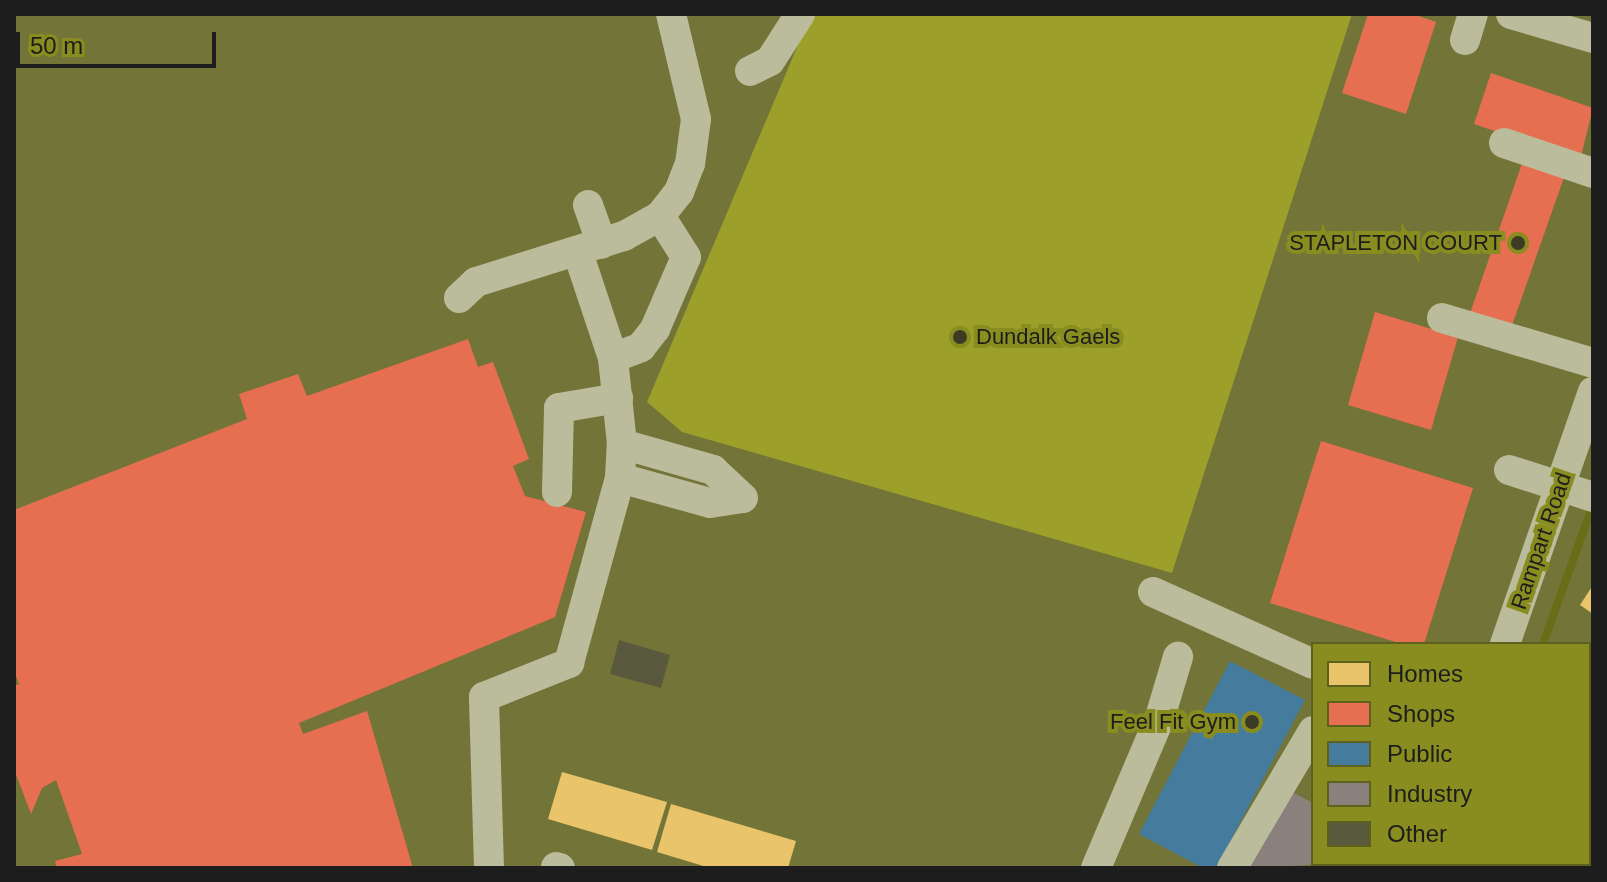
<!DOCTYPE html>
<html>
<head>
<meta charset="utf-8">
<style>
	body { margin:0 }
	#map { position:relative; width:1607px; height:882px; overflow:hidden; background:#727438; font-family:Arial,sans-serif }
	div>[style] { position:absolute }
	.green>* { inset:0; background:#9c9f2a }
	.homes>* { inset:0; background:#e9c46a }
	.shops>* { inset:0; background:#e76f51 }
	.public>* { inset:0; background:#457b9d }
	.industry>* { inset:0; background:#8a817c }
	.stream>* { height:8px; margin:-4px; padding:0 4px; transform-origin:4px; border-radius:4px; background:#696d18 }
	.building>* { inset:0; background:#595a3d }
	.minor>* { height:30px; margin:-15px; padding:0 15px; transform-origin:15px; border-radius:15px; background:#bbbc9b }
	.dots>* { width:22px; height:22px; translate:-50% -50%; box-sizing:border-box; border:4px solid #898d1f; border-radius:50% }
	span { translate:-50% -50%; white-space:nowrap; text-align:center; line-height:1.15; -webkit-text-stroke:8px #898d1f; paint-order:stroke }
	.poi-label { font-size:22px; color:#1d1d1d }
	.right { translate:-100% -50%; text-align:right }
	.left { translate:0 -50%; text-align:left }
	.street-label { font-size:22px; color:#1d1d1d }
	.frame { position:absolute; inset:0; border:16px solid #1d1d1d; pointer-events:none }
	.legend { position:absolute; left:1311px; top:642px; width:280px; height:224px; box-sizing:border-box; background:#898d1f; border:2px solid #5e601e; margin:0; padding:10px 14px; list-style:none; font-size:24px; color:#1d1d1d }
	.legend li { display:flex; align-items:center; gap:16px; height:40px }
	.legend b { width:40px; border:2px solid #5e601e }
	.scale { position:absolute; left:16px; top:32px; width:200px; height:36px; box-sizing:border-box; border:4px solid #1d1d1d; border-top:0; padding-left:10px; font-size:24px; line-height:28px; white-space:nowrap; color:#1d1d1d; -webkit-text-stroke:6px #898d1f; paint-order:stroke }
</style>
</head>
<body>
<div id="map">
	<div class="green">
		<i style="clip-path:polygon(811px 14px,1352px 14px,1172px 573px,682px 432px,647px 402px)"></i>
	</div>
	<div class="homes">
		<i style="clip-path:polygon(1593px 585px,1593px 614px,1580px 605px)"></i>
		<i style="clip-path:polygon(562px 772px,667px 802px,652px 850px,548px 819px)"></i>
		<i style="clip-path:polygon(671px 804px,796px 841px,788px 868px,710px 868px,657px 852px)"></i>
	</div>
	<div class="shops">
		<i style="clip-path:polygon(1368px 14px,1413px 14px,1436px 22px,1406px 114px,1342px 93px)"></i>
		<i style="clip-path:polygon(1491px 73px,1593px 108px,1580px 160px,1474px 124px)"></i>
		<i style="clip-path:polygon(1526px 152px,1568px 166px,1509px 334px,1468px 319px)"></i>
		<i style="clip-path:polygon(1375px 312px,1458px 337px,1431px 430px,1348px 405px)"></i>
		<i style="clip-path:polygon(468px 339px,478px 367px,493px 362px,529px 459px,513px 466px,525px 496px,586px 512px,555px 617px,299px 723px,303px 734px,367px 711px,413px 868px,57px 868px,55px 861px,82px 854px,56px 780px,42px 788px,31px 814px,14px 769px,14px 686px,19px 684px,14px 670px,14px 510px,247px 419px,239px 394px,298px 374px,307px 396px)"></i>
		<i style="clip-path:polygon(1321px 441px,1473px 488px,1424px 644px,1402px 644px,1270px 603px)"></i>
		<i style="clip-path:polygon(1503px 864px,1558px 864px,1501px 868px)"></i>
	</div>
	<div class="public">
		<i style="clip-path:polygon(1230px 661px,1305px 700px,1216px 868px,1203px 868px,1139px 834px)"></i>
	</div>
	<div class="industry">
		<i style="clip-path:polygon(1288px 790px,1313px 803px,1313px 864px,1327px 864px,1248px 868px)"></i>
	</div>
	<div class="stream">
		<i style="left:1543px;top:644px;width:149px;rotate:-70.3deg"></i>
		<i style="left:1465px;top:868px;width:4px;rotate:-76deg"></i>
	</div>
	<div class="building">
		<i style="clip-path:polygon(619px 640px,670px 655px,661px 688px,610px 674px)"></i>
	</div>
	<div class="minor">
		<i style="left:1511px;top:14px;width:85px;rotate:16.3deg"></i>
		<i style="left:1465px;top:40px;width:27px;rotate:-73deg"></i>
		<i style="left:750px;top:71px;width:22px;rotate:-27deg"></i>
		<i style="left:770px;top:61px;width:56px;rotate:-57.4deg"></i>
		<i style="left:1504px;top:143px;width:94px;rotate:18.6deg"></i>
		<i style="left:588px;top:205px;width:41px;rotate:70.3deg"></i>
		<i style="left:459px;top:298px;width:23px;rotate:-43deg"></i>
		<i style="left:476px;top:282px;width:155px;rotate:-17.3deg"></i>
		<i style="left:624px;top:236px;width:41px;rotate:-29.1deg"></i>
		<i style="left:660px;top:216px;width:31px;rotate:-52deg"></i>
		<i style="left:679px;top:192px;width:30px;rotate:-69deg"></i>
		<i style="left:690px;top:164px;width:45px;rotate:-82.4deg"></i>
		<i style="left:696px;top:119px;width:108px;rotate:-103.4deg"></i>
		<i style="left:1442px;top:318px;width:158px;rotate:16.6deg"></i>
		<i style="left:613px;top:358px;width:30px;rotate:-21deg"></i>
		<i style="left:641px;top:347px;width:23px;rotate:-52deg"></i>
		<i style="left:655px;top:329px;width:78px;rotate:-66.7deg"></i>
		<i style="left:686px;top:257px;width:49px;rotate:-122.4deg"></i>
		<i style="left:622px;top:444px;width:95px;rotate:15.9deg"></i>
		<i style="left:713px;top:470px;width:41px;rotate:43deg"></i>
		<i style="left:1509px;top:470px;width:88px;rotate:17.8deg"></i>
		<i style="left:620px;top:478px;width:93px;rotate:15.5deg"></i>
		<i style="left:710px;top:503px;width:33px;rotate:-9deg"></i>
		<i style="left:557px;top:492px;width:84px;rotate:-88.6deg"></i>
		<i style="left:559px;top:408px;width:60px;rotate:-9.6deg"></i>
		<i style="left:1153px;top:592px;width:175px;rotate:24.2deg"></i>
		<i style="left:1505px;top:644px;width:267px;rotate:-70.8deg"></i>
		<i style="left:1589px;top:832px;width:18px;rotate:-77deg"></i>
		<i style="left:556px;top:867px;width:4px;rotate:14deg"></i>
		<i style="left:489px;top:868px;width:171px;rotate:-91.7deg"></i>
		<i style="left:484px;top:697px;width:92px;rotate:-21.8deg"></i>
		<i style="left:569px;top:663px;width:192px;rotate:-74.6deg"></i>
		<i style="left:620px;top:478px;width:34px;rotate:-87deg"></i>
		<i style="left:622px;top:444px;width:86px;rotate:-96deg"></i>
		<i style="left:613px;top:358px;width:111px;rotate:-108.4deg"></i>
		<i style="left:1096px;top:868px;width:164px;rotate:-67deg"></i>
		<i style="left:1160px;top:717px;width:63px;rotate:-73.3deg"></i>
		<i style="left:1232px;top:868px;width:159px;rotate:-59.4deg"></i>
		<i style="left:1424px;top:868px;width:4px;rotate:-76deg"></i>
		<i style="left:1486px;top:868px;width:4px;rotate:-76deg"></i>
		<i style="left:1581px;top:868px;width:4px;rotate:-76deg"></i>
	</div>
	<div class="dots">
		<i style="left:1518px;top:243px;background:#3b3b26"></i>
		<i style="left:960px;top:337px;background:#3b3b26"></i>
		<i style="left:1252px;top:722px;background:#3b3b26"></i>
	</div>
	<div class="poi-label">
		<span class="right" style="left:1502px;top:243px">STAPLETON COURT</span>
		<span class="left" style="left:976px;top:337px">Dundalk Gaels</span>
		<span class="right" style="left:1236px;top:722px">Feel Fit Gym</span>
	</div>
	<div class="street-label">
		<span style="left:1541px;top:541px;rotate:-71deg">Rampart Road</span>
	</div>
	<div class="frame"></div>
	<ul class="legend">
	<li><b style="height:22px;background:#e9c46a"></b>Homes</li>
	<li><b style="height:22px;background:#e76f51"></b>Shops</li>
	<li><b style="height:22px;background:#457b9d"></b>Public</li>
	<li><b style="height:22px;background:#8a817c"></b>Industry</li>
	<li><b style="height:22px;background:#595a3d"></b>Other</li>
	</ul>
	<div class="scale">50 m</div>
</div>
</body>
</html>
